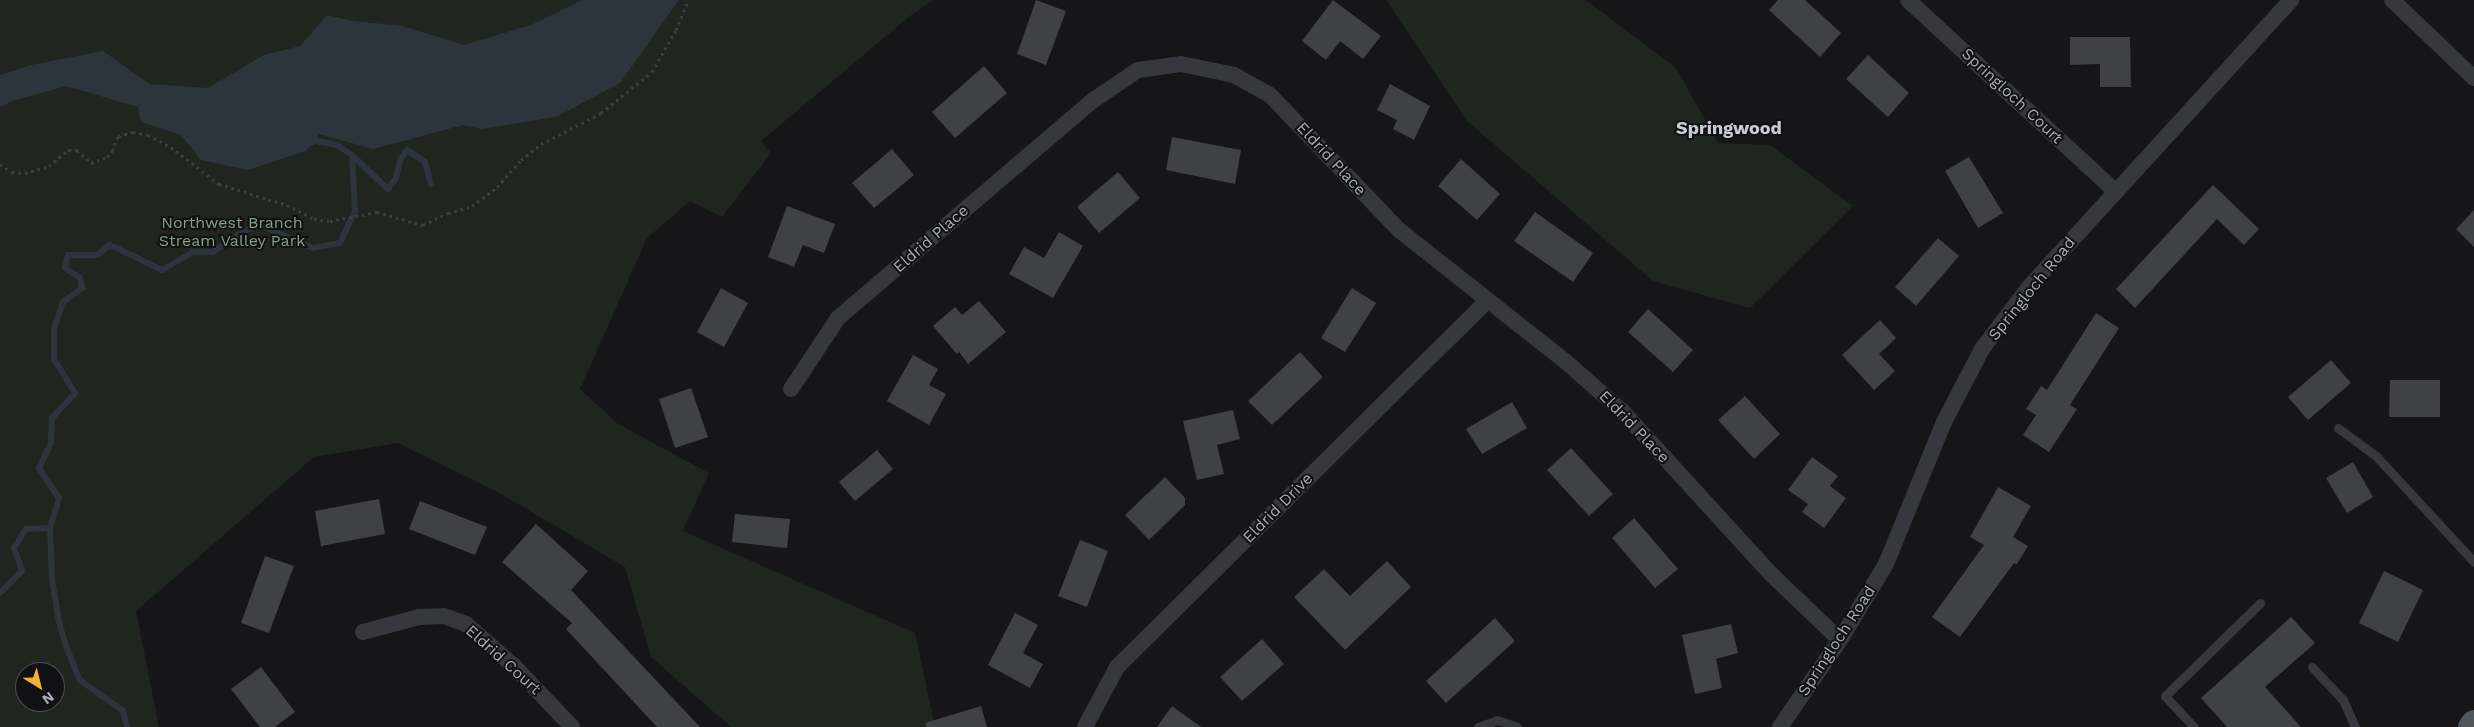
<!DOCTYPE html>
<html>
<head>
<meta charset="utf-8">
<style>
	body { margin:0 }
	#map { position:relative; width:2474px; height:727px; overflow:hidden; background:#161618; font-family:"Work Sans",sans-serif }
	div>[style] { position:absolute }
	.green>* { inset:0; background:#1e261f }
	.water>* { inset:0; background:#2c353c }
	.stream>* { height:6px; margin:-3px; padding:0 3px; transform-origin:3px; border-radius:3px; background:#2c353c }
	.building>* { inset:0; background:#404145 }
	.path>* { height:3px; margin-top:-1.5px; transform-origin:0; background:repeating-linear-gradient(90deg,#3d3f44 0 2.5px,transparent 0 6.5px) }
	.service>* { height:9px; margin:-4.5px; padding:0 4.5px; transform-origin:4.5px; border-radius:4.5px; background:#37383d }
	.minor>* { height:16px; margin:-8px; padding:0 8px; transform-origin:8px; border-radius:8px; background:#37383d }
	.primary>* { height:26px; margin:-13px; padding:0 13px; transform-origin:13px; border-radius:13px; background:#53555c }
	span { translate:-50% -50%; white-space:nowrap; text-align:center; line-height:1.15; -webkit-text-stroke:4px #111113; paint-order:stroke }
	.street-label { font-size:16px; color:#a8adb8 }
	.park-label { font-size:16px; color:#7fa381 }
	.neighbourhood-label { font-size:18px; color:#c9ccd4; font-weight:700 }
	.north { position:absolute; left:15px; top:662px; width:50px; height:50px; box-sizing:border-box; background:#111113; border:1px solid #4d4f55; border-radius:50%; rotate:144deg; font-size:14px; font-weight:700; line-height:20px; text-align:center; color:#a8adb8 }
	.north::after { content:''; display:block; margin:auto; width:18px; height:22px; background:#f2b134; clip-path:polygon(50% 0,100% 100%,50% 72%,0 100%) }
</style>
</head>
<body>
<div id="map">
	<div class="green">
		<i style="clip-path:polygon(evenodd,0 0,934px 0,910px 16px,761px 141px,771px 153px,722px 217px,690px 201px,647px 238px,580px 389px,618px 424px,709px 473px,683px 531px,915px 633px,935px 727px,731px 727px,651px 657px,625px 567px,501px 494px,398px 443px,314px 457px,136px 611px,159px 727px,0 727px,0 0,25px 672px,55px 672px,55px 702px,25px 702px,25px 672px)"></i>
		<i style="clip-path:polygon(1386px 0,1586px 0,1676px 68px,1718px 143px,1770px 145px,1853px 206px,1750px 308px,1653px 281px,1467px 121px)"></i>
	</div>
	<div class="water">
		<i style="clip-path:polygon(582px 0,679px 0,620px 83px,556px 117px,482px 129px,463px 125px,373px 149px,319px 134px,306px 151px,248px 170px,201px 160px,181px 135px,141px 122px,138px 107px,66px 86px,13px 101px,0 107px,0 75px,31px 65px,103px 51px,150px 84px,208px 88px,264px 55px,300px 46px,327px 15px,353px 21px,403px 26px,464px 45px,531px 25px)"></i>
	</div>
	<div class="stream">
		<i style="left:352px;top:155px;width:50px;rotate:43.4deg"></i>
		<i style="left:388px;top:189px;width:14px;rotate:-54deg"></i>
		<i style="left:396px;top:178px;width:18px;rotate:-77deg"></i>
		<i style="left:400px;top:160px;width:12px;rotate:-55deg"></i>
		<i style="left:407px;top:150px;width:22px;rotate:34deg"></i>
		<i style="left:425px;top:162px;width:23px;rotate:75deg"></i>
		<i style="left:50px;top:528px;width:51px;rotate:87.8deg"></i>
		<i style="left:52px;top:579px;width:44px;rotate:80.8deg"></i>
		<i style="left:59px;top:622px;width:25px;rotate:74deg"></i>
		<i style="left:66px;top:646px;width:37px;rotate:68deg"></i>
		<i style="left:80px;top:680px;width:53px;rotate:35.8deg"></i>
		<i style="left:123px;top:711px;width:16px;rotate:76deg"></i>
		<i style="left:0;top:593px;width:31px;rotate:-45deg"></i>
		<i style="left:22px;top:571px;width:24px;rotate:-109deg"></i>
		<i style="left:14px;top:548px;width:22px;rotate:-58deg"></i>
		<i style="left:26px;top:529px;width:24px;rotate:-2deg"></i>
		<i style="left:50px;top:528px;width:31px;rotate:-73deg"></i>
		<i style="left:59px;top:498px;width:36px;rotate:-124deg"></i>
		<i style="left:39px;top:468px;width:28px;rotate:-64deg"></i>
		<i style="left:51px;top:443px;width:25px;rotate:-88deg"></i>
		<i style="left:52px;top:418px;width:34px;rotate:-47deg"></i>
		<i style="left:75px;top:393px;width:40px;rotate:-122deg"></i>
		<i style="left:54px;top:359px;width:30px;rotate:-90deg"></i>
		<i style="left:54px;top:329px;width:28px;rotate:-72deg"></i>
		<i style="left:63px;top:302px;width:24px;rotate:-36deg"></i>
		<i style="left:82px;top:288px;width:10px;rotate:-101deg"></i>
		<i style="left:80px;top:278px;width:18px;rotate:-146deg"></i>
		<i style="left:65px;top:268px;width:13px;rotate:-77deg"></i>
		<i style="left:68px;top:255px;width:29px"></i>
		<i style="left:97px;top:255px;width:16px;rotate:-38deg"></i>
		<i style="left:110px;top:245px;width:58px;rotate:25.7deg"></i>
		<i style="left:162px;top:270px;width:36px;rotate:-30deg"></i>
		<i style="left:193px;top:252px;width:20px"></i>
		<i style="left:213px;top:252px;width:24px;rotate:-36deg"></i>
		<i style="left:232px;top:238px;width:30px;rotate:-28deg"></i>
		<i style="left:258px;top:224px;width:59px;rotate:24deg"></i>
		<i style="left:312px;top:248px;width:28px;rotate:-10deg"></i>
		<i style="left:340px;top:243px;width:35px;rotate:-65deg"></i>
		<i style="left:355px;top:211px;width:56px;rotate:-93.1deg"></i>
		<i style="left:352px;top:155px;width:18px;rotate:-146deg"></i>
		<i style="left:337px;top:145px;width:21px;rotate:-169deg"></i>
		<i style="left:316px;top:141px;width:13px;rotate:162deg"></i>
	</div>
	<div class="building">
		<i style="clip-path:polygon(1036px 0,1066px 11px,1046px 65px,1017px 54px)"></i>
		<i style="clip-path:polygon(1333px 0,1381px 36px,1363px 59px,1340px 41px,1326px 60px,1302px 41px)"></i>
		<i style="clip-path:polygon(1778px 0,1805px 0,1841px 33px,1820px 57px,1769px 10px)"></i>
		<i style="clip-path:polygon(2070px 37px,2130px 37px,2131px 87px,2100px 87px,2100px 64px,2070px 65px)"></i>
		<i style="clip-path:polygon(1868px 55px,1909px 93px,1888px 117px,1846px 79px)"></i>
		<i style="clip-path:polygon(984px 66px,1007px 93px,955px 138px,932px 112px)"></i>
		<i style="clip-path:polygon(1390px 84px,1430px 106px,1414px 140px,1393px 129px,1397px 120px,1377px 110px)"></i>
		<i style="clip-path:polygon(1172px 137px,1241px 150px,1235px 184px,1166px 170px)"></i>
		<i style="clip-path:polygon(892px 149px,914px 175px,874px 208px,852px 183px)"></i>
		<i style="clip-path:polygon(1969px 157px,2003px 213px,1978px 228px,1945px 171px)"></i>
		<i style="clip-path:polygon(1461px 159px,1500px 194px,1477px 220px,1438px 186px)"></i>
		<i style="clip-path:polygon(1118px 172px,1140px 198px,1099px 233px,1077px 207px)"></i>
		<i style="clip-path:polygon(2213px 185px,2259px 229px,2244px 245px,2217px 219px,2135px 308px,2116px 289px)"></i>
		<i style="clip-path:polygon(787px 206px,835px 224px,824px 253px,803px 245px,794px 267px,768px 257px)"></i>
		<i style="clip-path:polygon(2474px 210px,2474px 247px,2456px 229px)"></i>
		<i style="clip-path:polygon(1535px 212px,1593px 253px,1573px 282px,1514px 241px)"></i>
		<i style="clip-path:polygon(1059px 232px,1083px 246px,1053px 298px,1009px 274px,1024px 247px,1044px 258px)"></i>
		<i style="clip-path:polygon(1938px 238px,1959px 256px,1916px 306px,1895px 287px)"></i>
		<i style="clip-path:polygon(721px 288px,748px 303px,724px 347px,697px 332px)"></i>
		<i style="clip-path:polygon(1352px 288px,1376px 303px,1345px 352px,1321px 338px)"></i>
		<i style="clip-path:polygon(979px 301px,1006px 332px,968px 364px,959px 352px,957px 354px,933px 326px,955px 307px,962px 315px)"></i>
		<i style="clip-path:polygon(1648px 309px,1693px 350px,1673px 372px,1628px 332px)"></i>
		<i style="clip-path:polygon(2096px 313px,2119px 328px,2070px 405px,2077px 409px,2049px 452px,2023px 435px,2036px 415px,2026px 409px,2041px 386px,2047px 390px)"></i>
		<i style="clip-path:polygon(1880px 320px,1896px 338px,1879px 354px,1895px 371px,1874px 390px,1842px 355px)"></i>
		<i style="clip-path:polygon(1300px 352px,1323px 377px,1272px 425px,1248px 401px)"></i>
		<i style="clip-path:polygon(913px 355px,938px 369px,929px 385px,946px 394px,929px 425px,887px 401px)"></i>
		<i style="clip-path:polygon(2331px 360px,2351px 383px,2308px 420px,2288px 397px)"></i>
		<i style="clip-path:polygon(2390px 380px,2440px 380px,2440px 417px,2389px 417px)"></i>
		<i style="clip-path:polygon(691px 388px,708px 437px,675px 448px,659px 399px)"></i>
		<i style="clip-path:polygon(1745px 396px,1780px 434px,1754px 459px,1718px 420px)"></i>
		<i style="clip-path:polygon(1512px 402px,1527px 428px,1482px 454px,1466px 429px)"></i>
		<i style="clip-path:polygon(1233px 410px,1240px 439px,1217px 445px,1224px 474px,1197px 480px,1183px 421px)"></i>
		<i style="clip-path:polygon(1571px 448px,1613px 494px,1589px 516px,1547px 470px)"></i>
		<i style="clip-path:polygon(877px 450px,893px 469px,855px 501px,839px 482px)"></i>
		<i style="clip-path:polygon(1812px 457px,1838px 476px,1830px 486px,1846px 498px,1824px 528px,1802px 512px,1808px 504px,1788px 490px)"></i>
		<i style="clip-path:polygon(2353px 462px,2373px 497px,2347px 513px,2326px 478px)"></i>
		<i style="clip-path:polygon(1165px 477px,1185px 498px,1185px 505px,1149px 540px,1125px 515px)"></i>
		<i style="clip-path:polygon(1998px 487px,2031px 506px,2013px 537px,2028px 546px,2017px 564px,2014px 563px,1960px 637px,1932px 617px,1984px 545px,1970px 537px)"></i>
		<i style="clip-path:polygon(379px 499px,385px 534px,321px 546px,315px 511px)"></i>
		<i style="clip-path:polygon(420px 501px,487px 527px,475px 555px,409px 529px)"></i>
		<i style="clip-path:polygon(735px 514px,790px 519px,787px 548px,732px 542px)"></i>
		<i style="clip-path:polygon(1634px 518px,1678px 569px,1655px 588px,1612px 538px)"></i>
		<i style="clip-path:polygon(536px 524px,588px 571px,571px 590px,700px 727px,657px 727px,566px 629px,572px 623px,502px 562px)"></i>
		<i style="clip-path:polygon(1080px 540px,1108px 551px,1087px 607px,1058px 596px)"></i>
		<i style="clip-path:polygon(265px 556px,294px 566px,269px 633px,241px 623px)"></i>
		<i style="clip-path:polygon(1387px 561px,1411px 587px,1345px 650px,1294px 597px,1324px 569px,1350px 596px)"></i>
		<i style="clip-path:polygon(2384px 571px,2423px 590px,2398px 642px,2359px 623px)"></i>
		<i style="clip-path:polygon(1015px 613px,1038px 625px,1023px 653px,1043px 664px,1030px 688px,988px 665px)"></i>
		<i style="clip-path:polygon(2291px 617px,2315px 643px,2265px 687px,2301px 727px,2227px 727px,2201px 698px)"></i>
		<i style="clip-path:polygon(1495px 618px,1515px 641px,1446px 703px,1426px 681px)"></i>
		<i style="clip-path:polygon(1731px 624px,1738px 653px,1716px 659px,1722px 688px,1695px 694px,1682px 635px)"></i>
		<i style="clip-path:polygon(1262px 639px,1284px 664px,1242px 701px,1220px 677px)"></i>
		<i style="clip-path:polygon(261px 667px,295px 712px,275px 727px,260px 727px,231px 689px)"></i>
		<i style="clip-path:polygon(981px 706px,987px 727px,926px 727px,925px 723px)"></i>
		<i style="clip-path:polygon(1172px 706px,1201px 727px,1157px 727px)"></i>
	</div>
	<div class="path">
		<i style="left:0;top:164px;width:14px;rotate:34deg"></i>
		<i style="left:12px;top:172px;width:13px;rotate:4deg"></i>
		<i style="left:25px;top:173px;width:25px;rotate:-16deg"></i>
		<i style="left:49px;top:166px;width:25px;rotate:-40deg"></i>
		<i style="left:68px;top:150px;width:9px"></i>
		<i style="left:77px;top:150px;width:19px;rotate:43deg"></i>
		<i style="left:91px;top:163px;width:17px;rotate:-21deg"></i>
		<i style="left:107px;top:157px;width:8px;rotate:-50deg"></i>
		<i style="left:112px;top:151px;width:16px;rotate:-68deg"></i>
		<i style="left:118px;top:136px;width:16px;rotate:-15deg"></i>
		<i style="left:133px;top:132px;width:15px;rotate:11deg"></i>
		<i style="left:148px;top:135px;width:26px;rotate:28deg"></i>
		<i style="left:171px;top:147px;width:61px;rotate:37.6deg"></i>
		<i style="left:219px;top:184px;width:71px;rotate:17.2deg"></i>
		<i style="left:287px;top:205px;width:30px;rotate:27deg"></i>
		<i style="left:314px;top:219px;width:16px;rotate:7deg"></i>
		<i style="left:330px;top:221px;width:48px;rotate:-10.8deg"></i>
		<i style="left:377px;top:212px;width:48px;rotate:15.8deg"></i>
		<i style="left:423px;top:225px;width:28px;rotate:-26deg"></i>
		<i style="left:448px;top:213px;width:25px;rotate:-16deg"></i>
		<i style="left:472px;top:206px;width:31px;rotate:-37deg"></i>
		<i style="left:497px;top:187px;width:36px;rotate:-48deg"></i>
		<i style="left:521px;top:160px;width:26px;rotate:-39deg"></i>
		<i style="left:541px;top:144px;width:68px;rotate:-27.3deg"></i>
		<i style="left:601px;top:113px;width:65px;rotate:-38.8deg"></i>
		<i style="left:652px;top:72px;width:48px;rotate:-60.3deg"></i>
		<i style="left:676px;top:30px;width:32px;rotate:-68deg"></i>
	</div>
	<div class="service">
		<i style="left:2338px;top:428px;width:47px;rotate:36.4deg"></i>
		<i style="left:2376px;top:456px;width:144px;rotate:47.2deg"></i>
		<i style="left:2312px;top:667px;width:45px;rotate:46.8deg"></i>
		<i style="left:2343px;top:700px;width:30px;rotate:66deg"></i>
		<i style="left:1478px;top:727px;width:20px;rotate:-20deg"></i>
		<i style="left:1497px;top:720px;width:21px;rotate:19deg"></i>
		<i style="left:2194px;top:727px;width:42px;rotate:-133.1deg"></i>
		<i style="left:2165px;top:696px;width:133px;rotate:-44.4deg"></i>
	</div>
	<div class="minor">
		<i style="left:1908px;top:0;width:282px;rotate:42.7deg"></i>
		<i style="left:2392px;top:0;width:113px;rotate:43.6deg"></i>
		<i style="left:791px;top:389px;width:85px;rotate:-56.5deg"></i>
		<i style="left:838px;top:318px;width:334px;rotate:-40.5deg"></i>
		<i style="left:1092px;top:101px;width:55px;rotate:-34deg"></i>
		<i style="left:1138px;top:70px;width:43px;rotate:-7.9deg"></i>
		<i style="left:1181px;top:64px;width:54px;rotate:11.7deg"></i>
		<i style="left:1234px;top:75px;width:41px;rotate:29.1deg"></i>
		<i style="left:1270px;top:95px;width:187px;rotate:46.3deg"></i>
		<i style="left:1399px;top:230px;width:211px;rotate:38.3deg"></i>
		<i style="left:1565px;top:361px;width:76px;rotate:41.3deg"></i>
		<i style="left:1622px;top:411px;width:222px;rotate:47.6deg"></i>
		<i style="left:1772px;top:575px;width:94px;rotate:43.7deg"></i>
		<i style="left:363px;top:632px;width:58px;rotate:-15deg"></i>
		<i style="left:419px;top:617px;width:25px;rotate:-2deg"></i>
		<i style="left:444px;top:616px;width:23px;rotate:20deg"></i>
		<i style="left:466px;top:624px;width:64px;rotate:41.2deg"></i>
		<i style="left:514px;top:666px;width:84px;rotate:46.4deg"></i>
		<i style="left:1085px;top:727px;width:68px;rotate:-61.9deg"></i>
		<i style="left:1117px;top:667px;width:520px;rotate:-44.69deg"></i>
		<i style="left:1780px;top:727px;width:106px;rotate:-55.4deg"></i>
		<i style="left:1840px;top:640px;width:89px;rotate:-58.8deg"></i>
		<i style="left:1886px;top:564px;width:153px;rotate:-67.8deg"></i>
		<i style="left:1944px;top:422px;width:82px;rotate:-62.5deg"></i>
		<i style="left:1982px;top:349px;width:78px;rotate:-52.8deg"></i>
		<i style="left:2029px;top:287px;width:389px;rotate:-47.6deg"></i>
	</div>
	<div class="primary">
		<i style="left:2471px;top:727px;width:5px;rotate:-53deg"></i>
	</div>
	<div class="street-label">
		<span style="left:2012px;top:96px;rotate:43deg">Springloch Court</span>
		<span style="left:1331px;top:159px;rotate:47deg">Eldrid Place</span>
		<span style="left:931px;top:239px;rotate:-41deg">Eldrid Place</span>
		<span style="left:2032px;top:289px;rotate:-51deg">Springloch Road</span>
		<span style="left:1634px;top:427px;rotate:46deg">Eldrid Place</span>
		<span style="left:1278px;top:508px;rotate:-45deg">Eldrid Drive</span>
		<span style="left:1837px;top:641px;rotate:-57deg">Springloch Road</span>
		<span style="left:503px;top:660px;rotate:42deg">Eldrid Court</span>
	</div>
	<div class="park-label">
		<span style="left:232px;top:232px">Northwest Branch<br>Stream Valley Park</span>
	</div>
	<div class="neighbourhood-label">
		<span style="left:1729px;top:128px">Springwood</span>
	</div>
	<div class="north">N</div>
</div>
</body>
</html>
